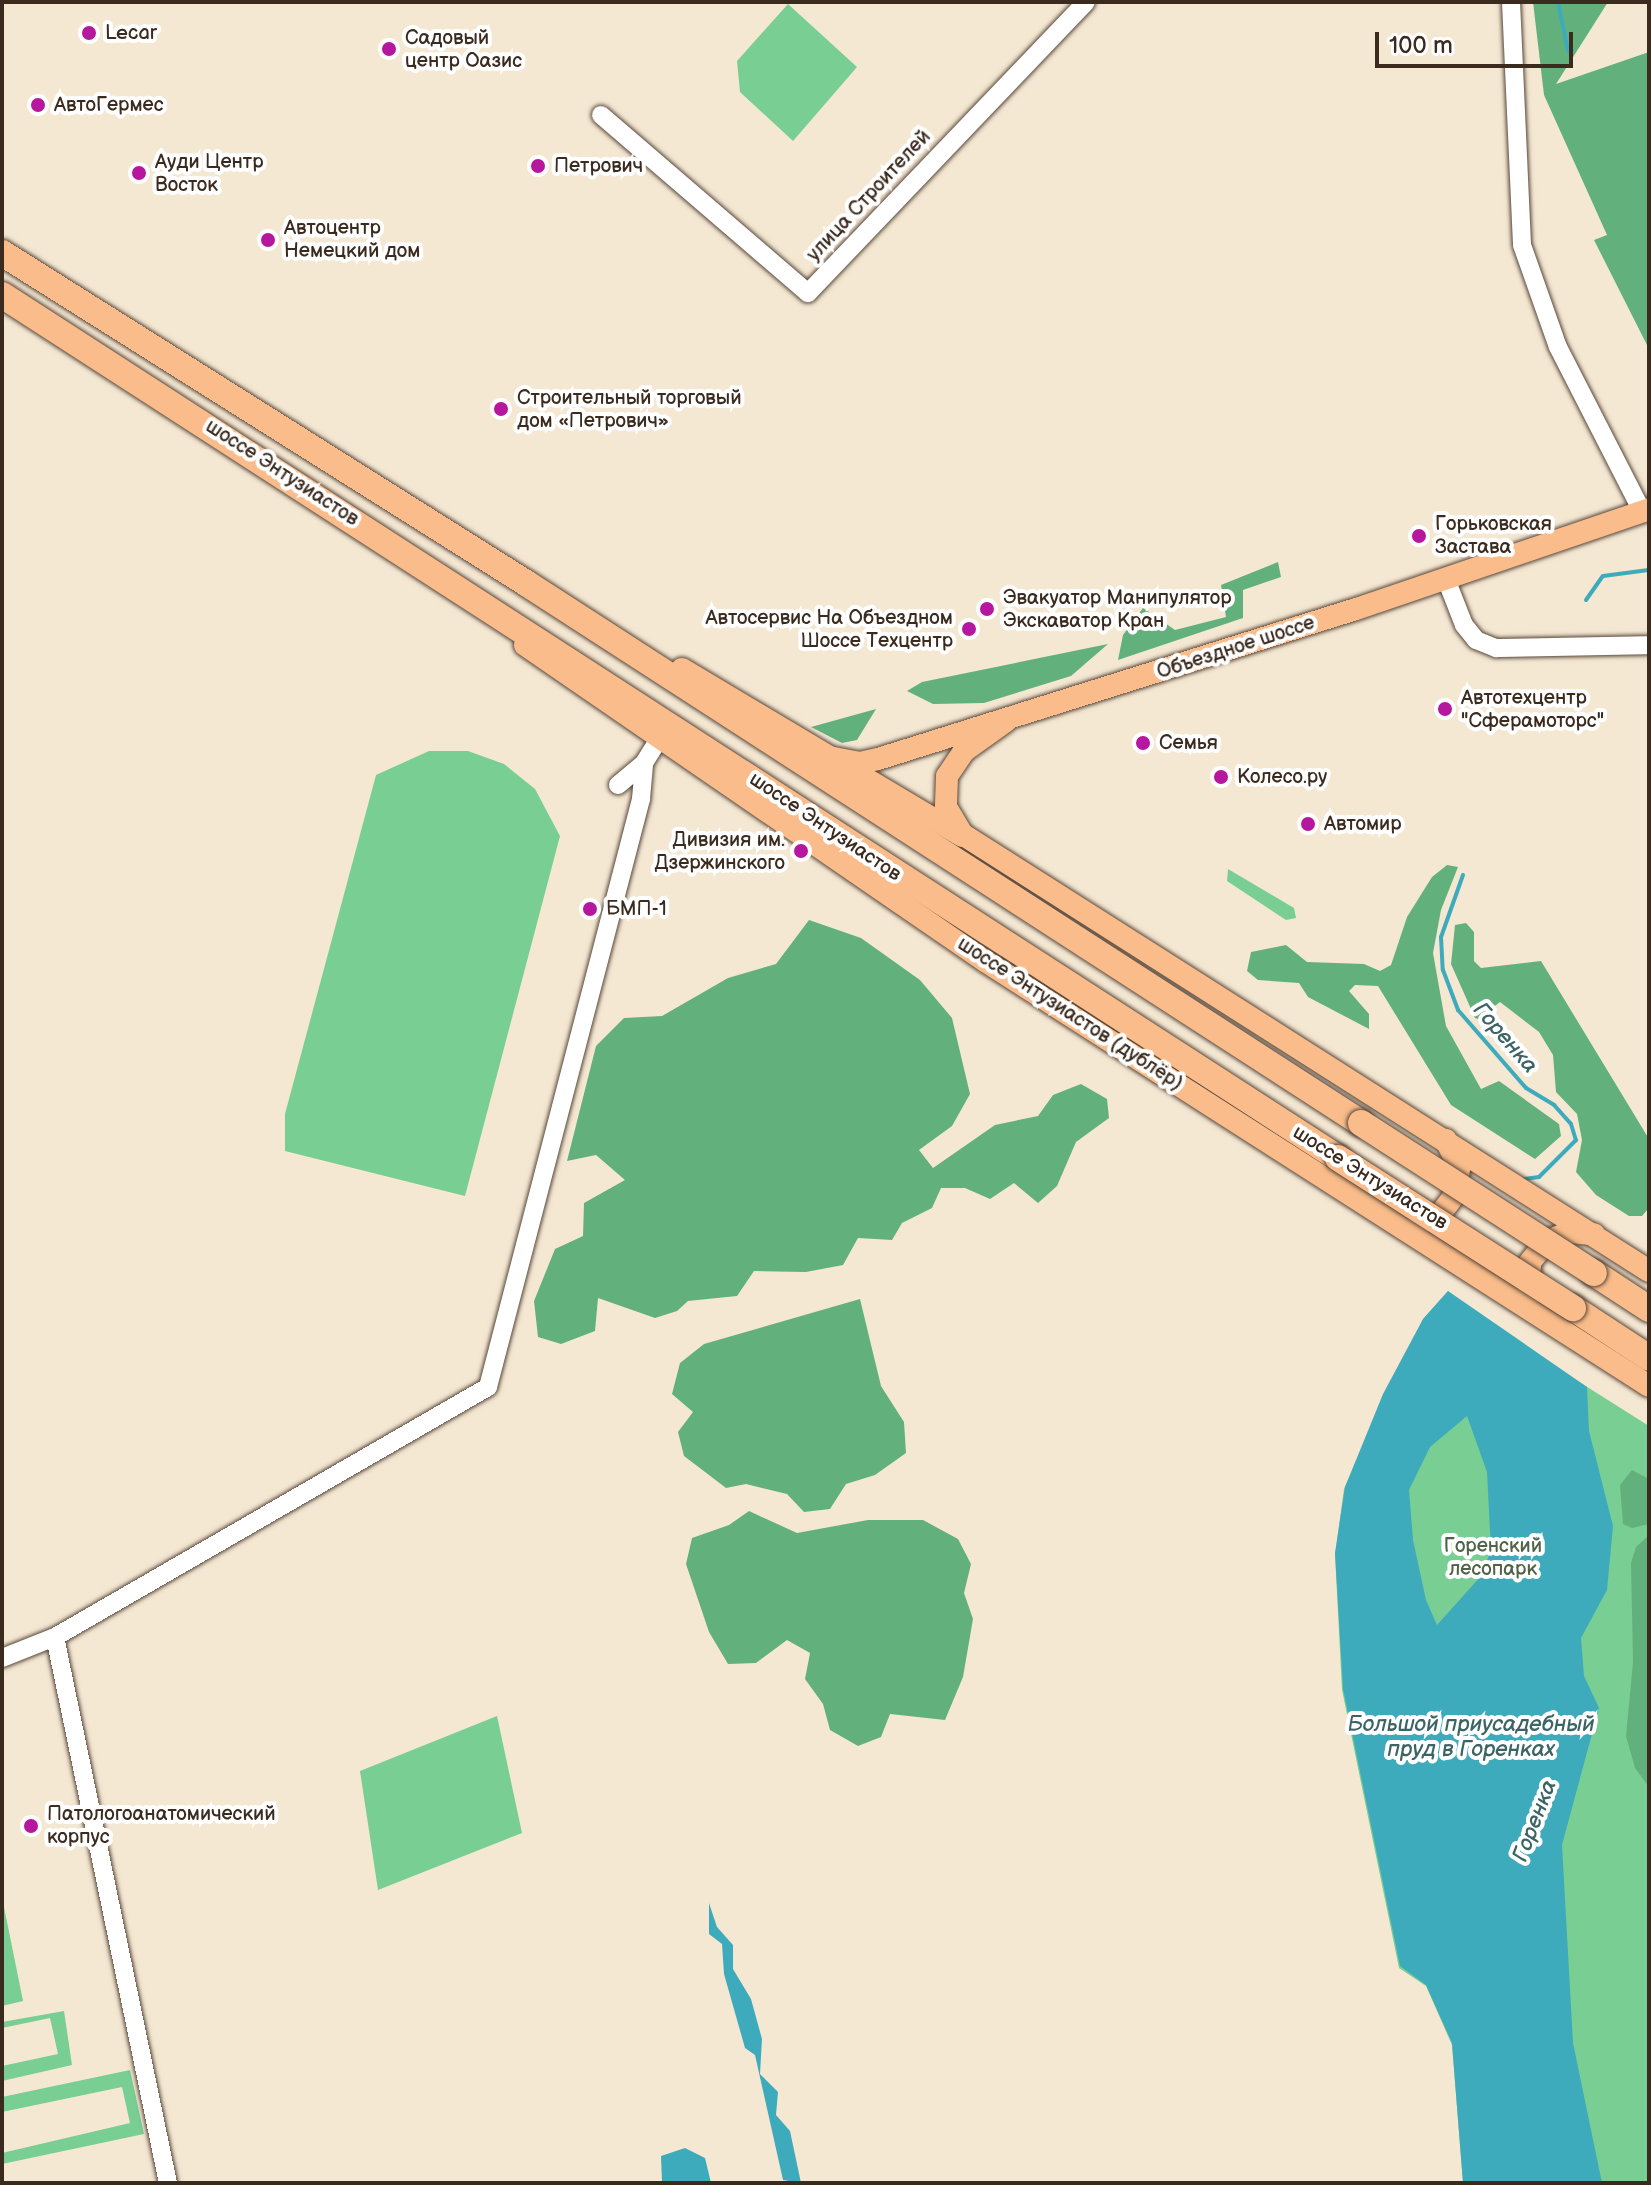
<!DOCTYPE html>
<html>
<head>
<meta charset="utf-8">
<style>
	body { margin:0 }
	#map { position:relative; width:1651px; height:2185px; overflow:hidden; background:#f5e8d3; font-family:"Balsamiq Sans",sans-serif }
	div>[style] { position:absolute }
	.green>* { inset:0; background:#78ce93 }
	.forest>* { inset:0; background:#62b17d }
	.water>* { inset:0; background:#3eabbc }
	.stream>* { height:4px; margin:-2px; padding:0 2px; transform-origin:2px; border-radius:2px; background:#3eabbc }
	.roads { filter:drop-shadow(0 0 2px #574639) drop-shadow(0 0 2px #574639) }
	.minor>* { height:18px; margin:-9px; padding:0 9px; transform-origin:9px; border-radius:9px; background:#fff }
	.major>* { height:22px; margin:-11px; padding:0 11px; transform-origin:11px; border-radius:11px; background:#f9bc8a }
	.highway>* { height:26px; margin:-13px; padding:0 13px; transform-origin:13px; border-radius:13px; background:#f9bc8a }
	.bridges { filter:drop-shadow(0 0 2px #574639) drop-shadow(0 0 2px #574639) }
	.highway-bridge>* { height:26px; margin:-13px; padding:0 13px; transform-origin:13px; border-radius:13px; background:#f9bc8a }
	.dots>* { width:22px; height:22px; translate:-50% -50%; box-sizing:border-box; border:4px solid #fff; border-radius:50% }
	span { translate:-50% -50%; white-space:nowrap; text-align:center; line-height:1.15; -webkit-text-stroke:8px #fff; paint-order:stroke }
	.poi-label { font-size:20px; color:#3b2a1e }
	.left { translate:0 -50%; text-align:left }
	.right { translate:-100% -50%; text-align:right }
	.street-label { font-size:20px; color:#3b2a1e }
	.park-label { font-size:20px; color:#506347 }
	.water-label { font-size:22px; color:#3c6465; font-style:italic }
	.frame { position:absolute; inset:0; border:4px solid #3b2a1e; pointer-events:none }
	.scale { position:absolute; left:1375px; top:32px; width:198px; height:36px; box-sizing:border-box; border:4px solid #3b2a1e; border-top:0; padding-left:10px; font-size:24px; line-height:28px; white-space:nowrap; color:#3b2a1e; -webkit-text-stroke:6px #fff; paint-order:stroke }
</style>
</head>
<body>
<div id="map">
	<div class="green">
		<i style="clip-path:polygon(788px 4px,857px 67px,793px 141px,740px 92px,737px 61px)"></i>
		<i style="clip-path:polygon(429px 751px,468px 751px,504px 764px,535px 789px,560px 836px,465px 1196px,285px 1151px,285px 1114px,376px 775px)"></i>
		<i style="clip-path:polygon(1228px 869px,1294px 908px,1296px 918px,1286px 920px,1227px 881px)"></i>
		<i style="clip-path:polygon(1448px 1291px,1508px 1337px,1649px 1426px,1649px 2183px,1463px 2183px,1452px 2045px,1426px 1986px,1399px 1968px,1342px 1690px,1335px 1555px,1344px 1489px,1384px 1396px,1424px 1318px)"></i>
		<i style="clip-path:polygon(497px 1716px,522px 1833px,378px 1890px,360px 1771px)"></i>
		<i style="clip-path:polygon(2px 1897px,23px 2001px,2px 2006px)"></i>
		<i style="clip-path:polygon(64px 2011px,72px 2065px,2px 2081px,2px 2066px,58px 2054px,50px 2018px,2px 2028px,2px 2022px)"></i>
		<i style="clip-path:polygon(130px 2070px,144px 2134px,2px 2164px,2px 2153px,130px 2123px,122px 2087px,2px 2112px,2px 2097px)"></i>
	</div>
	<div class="forest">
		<i style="clip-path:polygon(1533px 2px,1608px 2px,1556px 84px,1649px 52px,1649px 349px,1594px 240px,1607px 235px,1544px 95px)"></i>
		<i style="clip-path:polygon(1278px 562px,1281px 577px,1243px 590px,1243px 618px,1118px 660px,1123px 635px,1143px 608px,1175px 630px,1226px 617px,1221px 585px)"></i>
		<i style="clip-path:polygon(1108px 644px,1071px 676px,984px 703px,933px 704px,907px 691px,922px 682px)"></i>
		<i style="clip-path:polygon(876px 709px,857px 740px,842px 743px,811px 727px)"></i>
		<i style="clip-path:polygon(1447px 865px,1458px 867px,1441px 910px,1433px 953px,1446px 1026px,1481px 1089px,1499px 1081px,1559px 1124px,1561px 1136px,1535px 1159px,1451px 1105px,1378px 986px,1355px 985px,1349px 991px,1369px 1014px,1369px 1029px,1308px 997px,1299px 983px,1258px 980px,1247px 971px,1251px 952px,1286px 945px,1307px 962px,1364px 964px,1380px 971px,1391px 965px,1407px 917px,1432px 877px)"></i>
		<i style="clip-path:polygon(809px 920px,861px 938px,920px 980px,952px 1018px,970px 1094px,952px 1126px,919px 1150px,933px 1168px,995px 1125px,1038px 1116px,1053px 1095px,1081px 1084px,1107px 1099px,1109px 1118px,1076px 1142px,1057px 1186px,1038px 1203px,1014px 1183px,990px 1199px,965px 1188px,941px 1188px,932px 1208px,902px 1223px,892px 1240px,858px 1238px,843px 1265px,806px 1272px,754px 1271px,737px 1296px,688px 1301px,677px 1311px,655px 1318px,598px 1298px,595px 1331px,561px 1344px,538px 1337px,534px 1301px,555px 1249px,583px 1236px,584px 1203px,625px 1180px,596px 1155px,567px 1161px,596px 1046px,624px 1018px,662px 1016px,728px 978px,776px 964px)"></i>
		<i style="clip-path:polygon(1466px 923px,1474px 932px,1474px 961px,1481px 968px,1541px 961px,1649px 1139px,1649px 1208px,1642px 1216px,1629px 1216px,1596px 1195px,1576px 1172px,1582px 1140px,1577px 1114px,1556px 1092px,1553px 1055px,1539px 1032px,1500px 1002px,1491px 1009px,1489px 1023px,1475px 1018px,1451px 964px,1455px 925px)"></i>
		<i style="clip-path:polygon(860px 1299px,881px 1386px,904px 1422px,906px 1453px,875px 1475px,846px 1484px,830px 1509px,804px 1512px,787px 1494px,746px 1484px,726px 1488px,684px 1456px,678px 1432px,693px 1412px,672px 1394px,680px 1363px,704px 1344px)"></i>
		<i style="clip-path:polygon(1632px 1470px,1649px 1479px,1649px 1524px,1632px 1528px,1623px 1524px,1620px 1485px)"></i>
		<i style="clip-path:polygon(749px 1511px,797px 1533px,868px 1520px,923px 1520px,958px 1539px,971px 1564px,964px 1593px,973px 1619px,963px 1677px,945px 1720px,890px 1714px,881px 1737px,858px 1746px,830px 1730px,823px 1704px,805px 1679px,810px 1653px,787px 1640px,756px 1663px,728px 1664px,709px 1632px,686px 1564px,692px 1538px,729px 1525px)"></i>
		<i style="clip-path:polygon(1649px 1535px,1649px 1787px,1635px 1768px,1626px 1736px,1633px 1662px,1631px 1563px,1636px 1547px)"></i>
	</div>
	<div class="water">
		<i style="clip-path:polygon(evenodd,1448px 1291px,1587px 1387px,1589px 1431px,1613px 1526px,1607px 1590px,1581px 1638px,1584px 1676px,1599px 1708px,1562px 1845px,1573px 2043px,1602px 2183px,1463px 2183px,1452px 2043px,1426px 1985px,1400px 1966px,1343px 1689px,1335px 1553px,1345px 1487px,1383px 1394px,1423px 1319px,1448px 1291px,1467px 1416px,1487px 1472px,1491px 1550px,1481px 1576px,1437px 1625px,1426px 1600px,1413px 1540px,1409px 1490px,1430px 1447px,1467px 1416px)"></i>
		<i style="clip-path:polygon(709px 1903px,717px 1927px,733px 1945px,733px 1969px,751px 1999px,762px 2039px,760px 2074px,778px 2092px,776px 2115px,790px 2131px,801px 2183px,783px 2180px,755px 2055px,745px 2048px,724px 1974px,722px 1944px,709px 1934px)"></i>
		<i style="clip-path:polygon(685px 2148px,705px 2158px,711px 2183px,662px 2183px,661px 2156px)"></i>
	</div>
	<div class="stream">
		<i style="left:1558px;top:2px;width:50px;rotate:78.5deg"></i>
		<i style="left:1586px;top:600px;width:29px;rotate:-55deg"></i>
		<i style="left:1603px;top:576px;width:46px;rotate:-7.4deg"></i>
		<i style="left:1463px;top:875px;width:66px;rotate:109.5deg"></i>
		<i style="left:1441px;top:937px;width:33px;rotate:87deg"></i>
		<i style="left:1443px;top:970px;width:43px;rotate:69.4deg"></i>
		<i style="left:1458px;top:1010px;width:103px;rotate:48.9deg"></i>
		<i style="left:1526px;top:1088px;width:33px;rotate:31deg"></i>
		<i style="left:1554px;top:1105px;width:25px;rotate:48deg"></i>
		<i style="left:1571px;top:1124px;width:17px;rotate:73deg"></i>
		<i style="left:1576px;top:1140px;width:52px;rotate:135deg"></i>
		<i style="left:1539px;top:1177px;width:15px;rotate:172deg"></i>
	</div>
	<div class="roads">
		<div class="minor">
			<i style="left:1511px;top:2px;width:243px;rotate:87.4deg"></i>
			<i style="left:1522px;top:245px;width:108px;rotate:70.6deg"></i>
			<i style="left:1558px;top:347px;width:184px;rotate:62.9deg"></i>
			<i style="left:601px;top:115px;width:273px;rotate:40.7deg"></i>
			<i style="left:808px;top:293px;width:402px;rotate:-46.3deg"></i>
			<i style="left:1446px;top:579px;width:49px;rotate:68.6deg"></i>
			<i style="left:1464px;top:625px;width:19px;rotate:51deg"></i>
			<i style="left:1476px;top:640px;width:22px;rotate:22deg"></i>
			<i style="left:1496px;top:648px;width:153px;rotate:-1.1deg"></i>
			<i style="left:618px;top:785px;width:34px;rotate:-40deg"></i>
			<i style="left:644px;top:763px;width:28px;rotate:-58deg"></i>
			<i style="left:55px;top:1637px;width:558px;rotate:78.31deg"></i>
			<i style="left:2px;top:1658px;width:57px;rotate:-21.6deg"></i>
			<i style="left:55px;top:1637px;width:500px;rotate:-30deg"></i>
			<i style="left:488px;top:1387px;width:608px;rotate:-75.41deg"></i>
			<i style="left:641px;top:799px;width:36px;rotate:-85deg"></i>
		</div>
		<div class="major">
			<i style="left:525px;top:645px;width:558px;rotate:34.49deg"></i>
			<i style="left:985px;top:961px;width:788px;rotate:32.62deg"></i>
			<i style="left:682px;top:669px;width:326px;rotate:30.8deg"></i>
			<i style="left:1006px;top:721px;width:52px;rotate:144.5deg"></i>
			<i style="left:964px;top:751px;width:30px;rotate:124deg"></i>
			<i style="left:947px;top:776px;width:31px;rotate:92deg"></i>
			<i style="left:946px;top:807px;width:31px;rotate:59deg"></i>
			<i style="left:962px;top:834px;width:814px;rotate:32.46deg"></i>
			<i style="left:818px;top:755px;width:43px;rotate:10.8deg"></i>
			<i style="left:860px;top:763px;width:18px;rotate:-13deg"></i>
			<i style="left:878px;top:759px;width:501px;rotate:-17.42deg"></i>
			<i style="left:1356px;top:609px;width:310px;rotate:-18.8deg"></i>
			<i style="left:1420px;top:1223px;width:23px;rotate:-25deg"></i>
			<i style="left:1441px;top:1213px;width:25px;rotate:-53deg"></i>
			<i style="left:1456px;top:1193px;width:25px;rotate:-83deg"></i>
			<i style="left:1459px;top:1168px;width:31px;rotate:-115deg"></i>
			<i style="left:1529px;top:1295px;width:33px;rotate:-88deg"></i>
			<i style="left:1530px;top:1262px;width:26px;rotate:-51deg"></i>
			<i style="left:1546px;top:1242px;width:25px;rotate:-23deg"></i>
			<i style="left:1569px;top:1232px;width:25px;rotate:5deg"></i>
		</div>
		<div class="highway">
			<i style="left:2px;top:253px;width:619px;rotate:32.2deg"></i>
			<i style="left:526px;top:583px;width:994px;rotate:32.89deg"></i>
			<i style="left:2px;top:295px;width:1590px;rotate:32.86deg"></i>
			<i style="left:1594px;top:1273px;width:66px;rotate:33.2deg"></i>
			<i style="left:1573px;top:1308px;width:91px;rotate:33.3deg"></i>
		</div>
	</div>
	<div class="bridges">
		<div class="highway-bridge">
			<i style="left:1361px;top:1123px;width:277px;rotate:32.8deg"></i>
			<i style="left:1338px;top:1158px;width:279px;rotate:32.6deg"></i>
		</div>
	</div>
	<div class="dots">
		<i style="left:89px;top:33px;background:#b5179e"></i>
		<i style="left:389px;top:49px;background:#b5179e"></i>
		<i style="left:38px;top:105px;background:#b5179e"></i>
		<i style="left:538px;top:166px;background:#b5179e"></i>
		<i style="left:139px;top:173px;background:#b5179e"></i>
		<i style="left:268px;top:240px;background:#b5179e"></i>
		<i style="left:501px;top:409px;background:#b5179e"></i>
		<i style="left:1419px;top:536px;background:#b5179e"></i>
		<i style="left:987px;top:609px;background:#b5179e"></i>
		<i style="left:969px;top:629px;background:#b5179e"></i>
		<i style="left:1445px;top:709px;background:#b5179e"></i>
		<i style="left:1143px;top:743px;background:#b5179e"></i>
		<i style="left:1221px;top:777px;background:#b5179e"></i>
		<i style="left:1308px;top:824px;background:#b5179e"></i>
		<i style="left:801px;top:851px;background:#b5179e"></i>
		<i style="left:590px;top:909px;background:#b5179e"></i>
		<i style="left:31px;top:1826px;background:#b5179e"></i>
	</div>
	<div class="poi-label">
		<span class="left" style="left:105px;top:33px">Lecar</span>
		<span class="left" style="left:405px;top:50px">Садовый<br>центр Оазис</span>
		<span class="left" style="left:54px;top:105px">АвтоГермес</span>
		<span class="left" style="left:155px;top:174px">Ауди Центр<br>Восток</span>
		<span class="left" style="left:554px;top:166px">Петрович</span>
		<span class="left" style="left:284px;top:240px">Автоцентр<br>Немецкий дом</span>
		<span class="left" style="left:517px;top:410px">Строительный торговый<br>дом «Петрович»</span>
		<span class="left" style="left:1435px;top:536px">Горьковская<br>Застава</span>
		<span class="left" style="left:1003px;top:610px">Эвакуатор Манипулятор<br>Экскаватор Кран</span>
		<span class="right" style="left:953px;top:630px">Автосервис На Объездном<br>Шоссе Техцентр</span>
		<span class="left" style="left:1461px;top:710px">Автотехцентр<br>"Сферамоторс"</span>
		<span class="left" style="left:1159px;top:743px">Семья</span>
		<span class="left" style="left:1237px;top:777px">Колесо.ру</span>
		<span class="left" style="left:1324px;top:824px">Автомир</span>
		<span class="right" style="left:785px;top:852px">Дивизия им.<br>Дзержинского</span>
		<span class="left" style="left:606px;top:909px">БМП-1</span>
		<span class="left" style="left:47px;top:1826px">Патологоанатомический<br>корпус</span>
	</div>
	<div class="street-label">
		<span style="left:869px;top:196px;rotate:-47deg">улица Строителей</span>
		<span style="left:282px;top:473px;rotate:33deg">шоссе Энтузиастов</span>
		<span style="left:1236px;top:648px;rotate:-18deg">Объездное шоссе</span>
		<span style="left:825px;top:827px;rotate:34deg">шоссе Энтузиастов</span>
		<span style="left:1070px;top:1014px;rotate:33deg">шоссе Энтузиастов (дублёр)</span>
		<span style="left:1370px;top:1178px;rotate:32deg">шоссе Энтузиастов</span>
	</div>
	<div class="park-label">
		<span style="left:1493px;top:1558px">Горенский<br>лесопарк</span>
	</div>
	<div class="water-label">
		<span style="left:1505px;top:1038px;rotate:49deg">Горенка</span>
		<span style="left:1471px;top:1737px">Большой приусадебный<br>пруд в Горенках</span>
		<span style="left:1535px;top:1821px;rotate:-69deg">Горенка</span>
	</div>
	<div class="frame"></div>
	<div class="scale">100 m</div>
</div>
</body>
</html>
